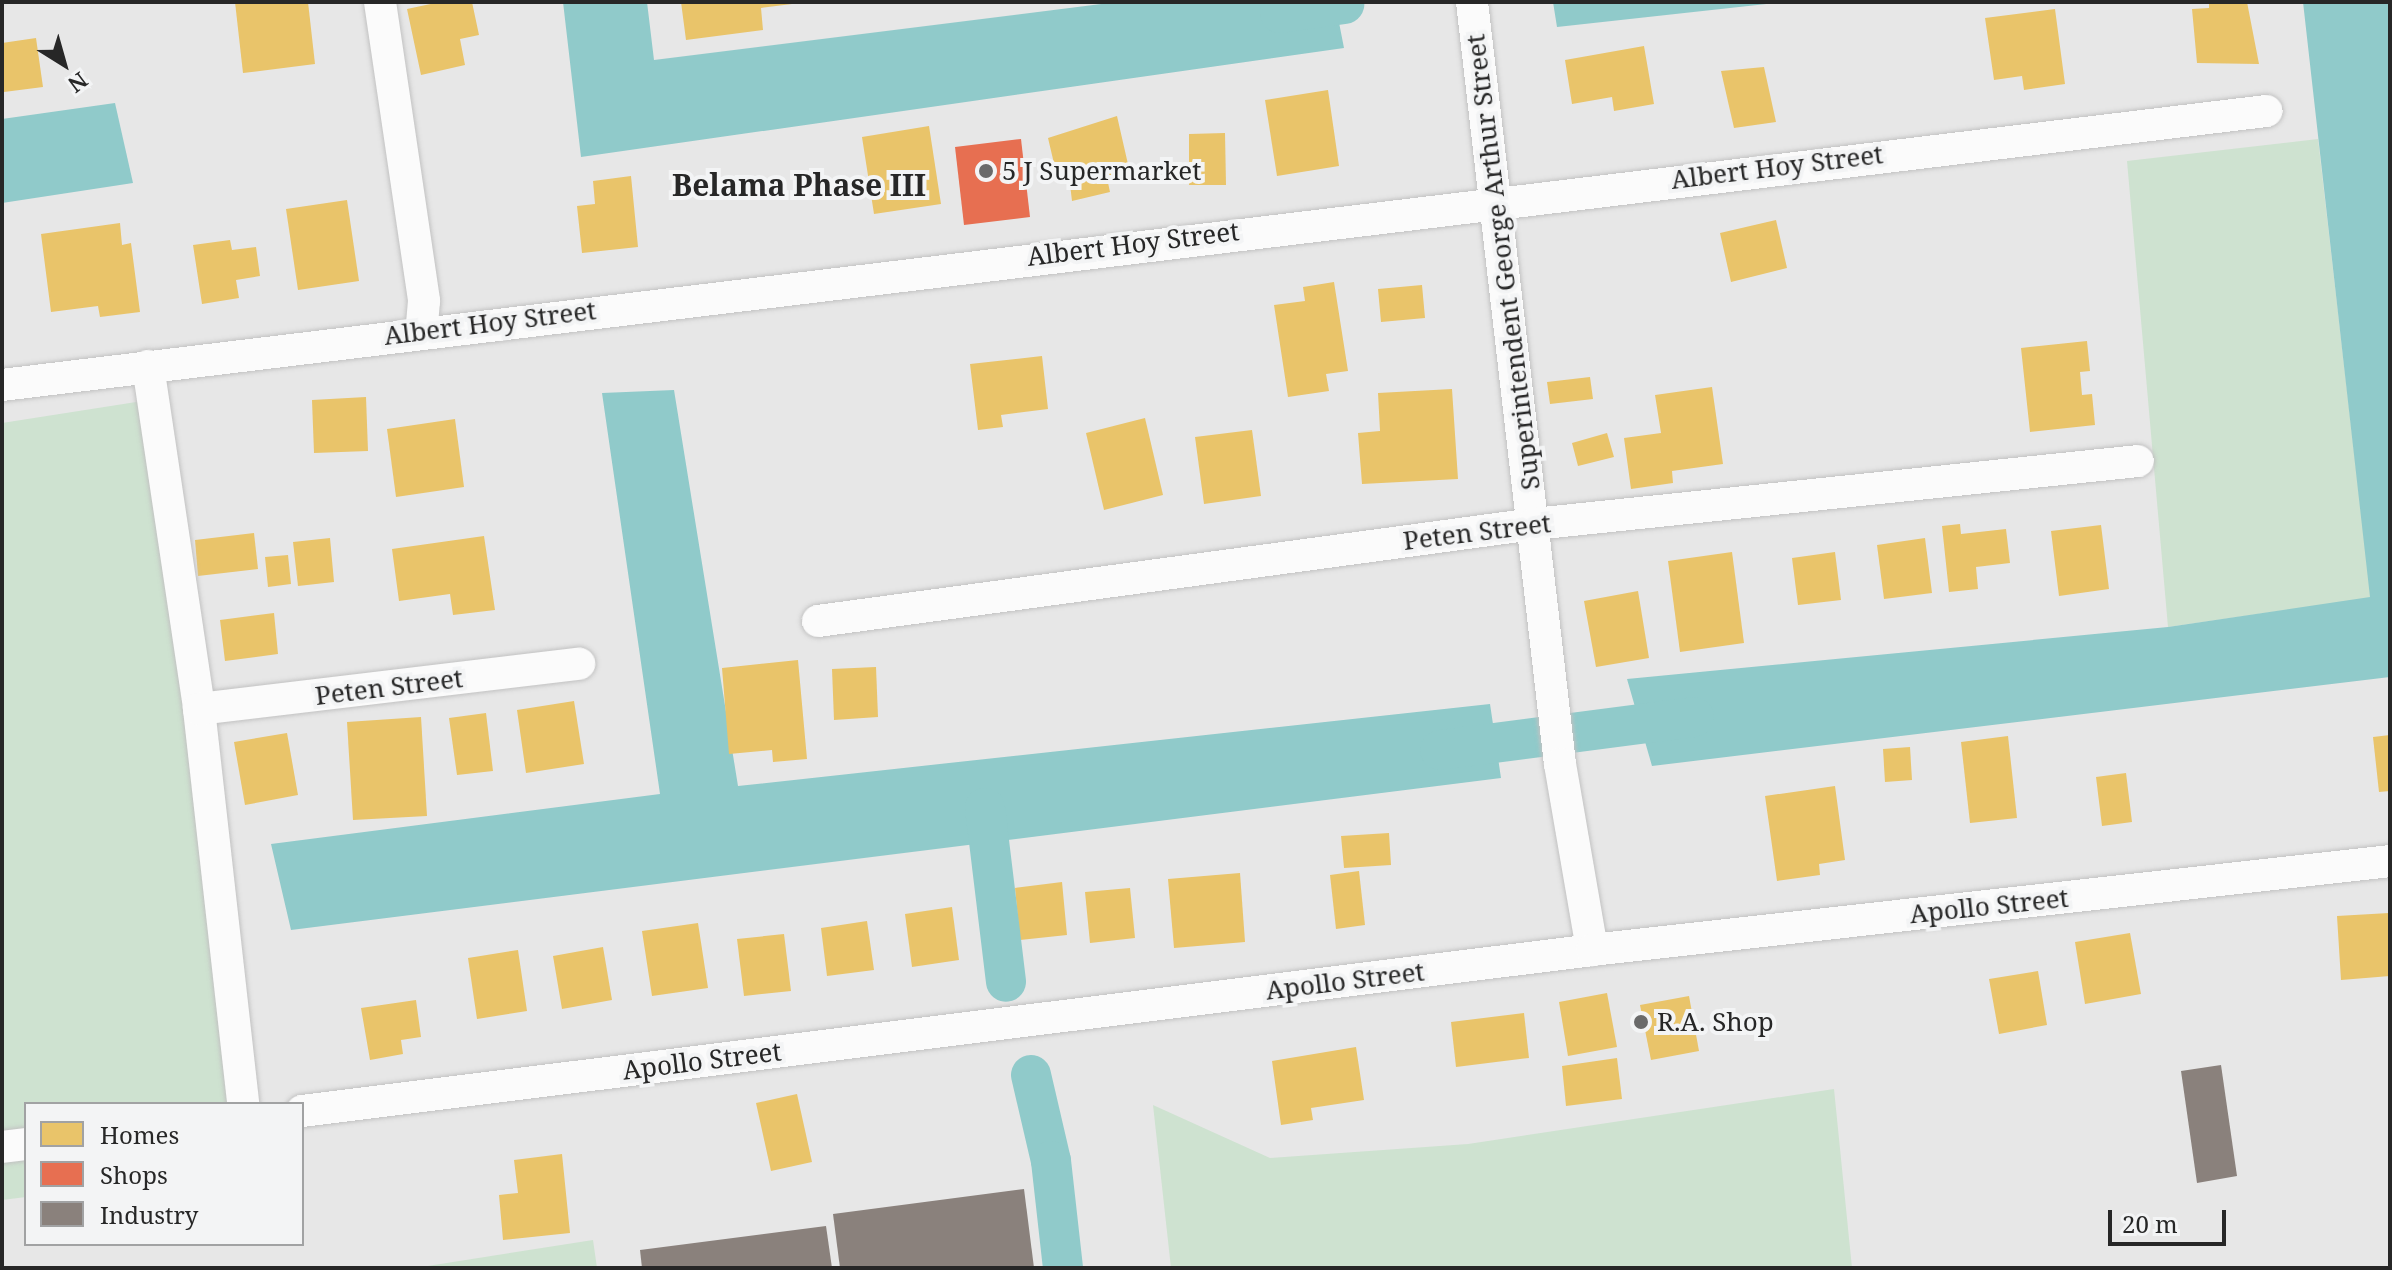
<!DOCTYPE html>
<html>
<head>
<meta charset="utf-8">
<style>
	body { margin:0 }
	#map { position:relative; width:2392px; height:1270px; overflow:hidden; background:#e7e7e7; font-family:"Noto Serif",serif }
	div>[style] { position:absolute }
	.green>* { inset:0; background:#cee2d0 }
	.water>* { inset:0; background:#90caca }
	.homes>* { inset:0; background:#e9c46a }
	.shops>* { inset:0; background:#e76f51 }
	.industry>* { inset:0; background:#8a817c }
	.canal>* { height:40px; margin:-20px; padding:0 20px; transform-origin:20px; border-radius:20px; background:#90caca }
	.roads { filter:drop-shadow(0 0 2px #c2c2c2) drop-shadow(0 0 2px #c2c2c2) }
	.minor>* { height:32px; margin:-16px; padding:0 16px; transform-origin:16px; border-radius:16px; background:#fbfbfb }
	.dots>* { width:22px; height:22px; translate:-50% -50%; box-sizing:border-box; border:4px solid #f3f4f5; border-radius:50% }
	span { translate:-50% -50%; white-space:nowrap; text-align:center; line-height:1.15; -webkit-text-stroke:8px #f3f4f5; paint-order:stroke }
	.street-label { font-size:26px; color:#272727 }
	.poi-label { font-size:26px; color:#272727 }
	.left { translate:0 -50%; text-align:left }
	.quarter-label { font-size:30px; color:#272727; font-weight:700 }
	.frame { position:absolute; inset:0; border:4px solid #272727; pointer-events:none }
	.legend { position:absolute; left:24px; top:1102px; width:280px; height:144px; box-sizing:border-box; background:#f3f4f5; border:2px solid #a1a2a3; margin:0; padding:10px 14px; list-style:none; font-size:24px; color:#272727 }
	.legend li { display:flex; align-items:center; gap:16px; height:40px }
	.legend b { width:40px; border:2px solid #a1a2a3 }
	.north { position:absolute; left:24px; top:24px; width:80px; height:80px; -webkit-text-stroke:6px #f3f4f5; paint-order:stroke; rotate:143deg; font-size:22px; font-weight:700; line-height:32px; text-align:center; color:#272727 }
	.north::after { content:''; display:block; margin:auto; width:28px; height:36px; background:#272727; clip-path:polygon(50% 0,100% 100%,50% 72%,0 100%) }
	.scale { position:absolute; left:2108px; top:1210px; width:118px; height:36px; box-sizing:border-box; border:4px solid #272727; border-top:0; padding-left:10px; font-size:24px; line-height:28px; white-space:nowrap; color:#272727; -webkit-text-stroke:6px #f3f4f5; paint-order:stroke }
</style>
</head>
<body>
<div id="map">
	<div class="green">
		<i style="clip-path:polygon(2318px 139px,2371px 598px,2168px 627px,2127px 161px)"></i>
		<i style="clip-path:polygon(149px 400px,238px 1104px,26px 1104px,26px 1197px,2px 1200px,2px 423px)"></i>
		<i style="clip-path:polygon(1834px 1089px,1852px 1268px,1171px 1268px,1153px 1105px,1270px 1158px,1468px 1144px)"></i>
		<i style="clip-path:polygon(593px 1240px,597px 1268px,415px 1268px)"></i>
	</div>
	<div class="water">
		<i style="clip-path:polygon(563px 2px,647px 2px,654px 60px,1117px 2px,1335px 2px,1344px 48px,581px 157px)"></i>
		<i style="clip-path:polygon(1553px 2px,1784px 2px,1557px 27px)"></i>
		<i style="clip-path:polygon(2303px 2px,2390px 2px,2390px 677px,1652px 766px,1627px 679px,2168px 627px,2370px 597px)"></i>
		<i style="clip-path:polygon(115px 103px,133px 183px,2px 203px,2px 119px)"></i>
		<i style="clip-path:polygon(674px 390px,738px 786px,1490px 704px,1501px 778px,291px 930px,271px 844px,660px 794px,602px 393px)"></i>
	</div>
	<div class="homes">
		<i style="clip-path:polygon(235px 2px,308px 2px,315px 64px,243px 73px)"></i>
		<i style="clip-path:polygon(440px 2px,472px 2px,479px 35px,460px 39px,465px 65px,421px 75px,407px 9px)"></i>
		<i style="clip-path:polygon(681px 2px,792px 2px,792px 4px,761px 8px,763px 30px,686px 40px)"></i>
		<i style="clip-path:polygon(2209px 2px,2247px 2px,2259px 64px,2197px 63px,2192px 9px,2209px 8px)"></i>
		<i style="clip-path:polygon(2055px 9px,2065px 84px,2024px 90px,2022px 76px,1994px 80px,1985px 18px)"></i>
		<i style="clip-path:polygon(36px 38px,43px 87px,4px 92px,2px 108px,2px 43px)"></i>
		<i style="clip-path:polygon(1644px 46px,1654px 104px,1614px 111px,1612px 97px,1572px 104px,1565px 60px)"></i>
		<i style="clip-path:polygon(1764px 67px,1776px 122px,1734px 128px,1721px 71px)"></i>
		<i style="clip-path:polygon(1328px 90px,1339px 166px,1277px 176px,1265px 100px)"></i>
		<i style="clip-path:polygon(1117px 116px,1130px 173px,1107px 178px,1110px 192px,1072px 201px,1068px 168px,1056px 172px,1048px 138px)"></i>
		<i style="clip-path:polygon(929px 126px,941px 204px,874px 214px,862px 137px)"></i>
		<i style="clip-path:polygon(1225px 133px,1226px 185px,1189px 185px,1189px 134px)"></i>
		<i style="clip-path:polygon(631px 176px,638px 247px,582px 253px,577px 206px,595px 204px,593px 181px)"></i>
		<i style="clip-path:polygon(347px 200px,359px 281px,298px 290px,286px 209px)"></i>
		<i style="clip-path:polygon(1776px 220px,1787px 268px,1731px 282px,1720px 233px)"></i>
		<i style="clip-path:polygon(120px 223px,122px 245px,131px 243px,140px 312px,100px 317px,98px 306px,51px 312px,41px 234px)"></i>
		<i style="clip-path:polygon(230px 240px,232px 250px,256px 247px,260px 276px,236px 280px,239px 298px,202px 304px,193px 245px)"></i>
		<i style="clip-path:polygon(1334px 282px,1348px 371px,1326px 374px,1329px 391px,1288px 397px,1274px 305px,1305px 301px,1303px 287px)"></i>
		<i style="clip-path:polygon(1422px 285px,1425px 318px,1381px 322px,1378px 289px)"></i>
		<i style="clip-path:polygon(2087px 341px,2090px 371px,2080px 372px,2082px 395px,2092px 394px,2095px 425px,2030px 432px,2021px 348px)"></i>
		<i style="clip-path:polygon(1042px 356px,1048px 409px,1001px 415px,1003px 427px,978px 430px,970px 364px)"></i>
		<i style="clip-path:polygon(1590px 377px,1593px 399px,1550px 404px,1547px 382px)"></i>
		<i style="clip-path:polygon(1712px 387px,1723px 464px,1672px 471px,1673px 483px,1631px 489px,1624px 438px,1661px 433px,1655px 395px)"></i>
		<i style="clip-path:polygon(1452px 389px,1458px 479px,1362px 484px,1358px 433px,1380px 431px,1378px 393px)"></i>
		<i style="clip-path:polygon(366px 397px,368px 451px,314px 453px,312px 400px)"></i>
		<i style="clip-path:polygon(1145px 418px,1163px 495px,1104px 510px,1086px 433px)"></i>
		<i style="clip-path:polygon(455px 419px,464px 487px,396px 497px,387px 429px)"></i>
		<i style="clip-path:polygon(1252px 430px,1261px 496px,1204px 504px,1195px 437px)"></i>
		<i style="clip-path:polygon(1607px 433px,1614px 457px,1578px 466px,1572px 443px)"></i>
		<i style="clip-path:polygon(1960px 524px,1961px 534px,2006px 529px,2010px 563px,1976px 567px,1978px 589px,1949px 592px,1942px 526px)"></i>
		<i style="clip-path:polygon(2101px 525px,2109px 589px,2059px 596px,2051px 531px)"></i>
		<i style="clip-path:polygon(254px 533px,258px 569px,198px 576px,195px 540px)"></i>
		<i style="clip-path:polygon(484px 536px,495px 610px,453px 615px,450px 594px,399px 601px,392px 549px)"></i>
		<i style="clip-path:polygon(330px 538px,334px 582px,298px 586px,293px 542px)"></i>
		<i style="clip-path:polygon(1925px 538px,1932px 593px,1884px 599px,1877px 545px)"></i>
		<i style="clip-path:polygon(1732px 552px,1744px 643px,1680px 652px,1668px 561px)"></i>
		<i style="clip-path:polygon(1835px 552px,1841px 600px,1798px 605px,1792px 558px)"></i>
		<i style="clip-path:polygon(288px 555px,291px 584px,268px 587px,265px 557px)"></i>
		<i style="clip-path:polygon(1638px 591px,1649px 658px,1596px 667px,1584px 601px)"></i>
		<i style="clip-path:polygon(274px 613px,278px 654px,225px 661px,220px 620px)"></i>
		<i style="clip-path:polygon(798px 660px,807px 759px,773px 762px,772px 750px,729px 754px,722px 668px)"></i>
		<i style="clip-path:polygon(876px 667px,878px 717px,834px 720px,832px 669px)"></i>
		<i style="clip-path:polygon(574px 701px,584px 764px,526px 773px,517px 710px)"></i>
		<i style="clip-path:polygon(486px 713px,493px 771px,457px 775px,449px 718px)"></i>
		<i style="clip-path:polygon(421px 717px,427px 816px,353px 820px,347px 722px)"></i>
		<i style="clip-path:polygon(287px 733px,298px 795px,245px 805px,234px 742px)"></i>
		<i style="clip-path:polygon(2390px 735px,2390px 791px,2379px 792px,2373px 737px)"></i>
		<i style="clip-path:polygon(2008px 736px,2017px 818px,1970px 823px,1961px 742px)"></i>
		<i style="clip-path:polygon(1910px 747px,1912px 780px,1885px 782px,1883px 749px)"></i>
		<i style="clip-path:polygon(2126px 773px,2132px 822px,2102px 826px,2096px 777px)"></i>
		<i style="clip-path:polygon(1835px 786px,1845px 860px,1819px 864px,1820px 875px,1777px 881px,1765px 796px)"></i>
		<i style="clip-path:polygon(1389px 833px,1391px 865px,1344px 868px,1341px 836px)"></i>
		<i style="clip-path:polygon(1359px 871px,1365px 925px,1336px 929px,1330px 875px)"></i>
		<i style="clip-path:polygon(1240px 873px,1245px 942px,1174px 948px,1168px 879px)"></i>
		<i style="clip-path:polygon(1062px 882px,1067px 935px,1020px 940px,1015px 888px)"></i>
		<i style="clip-path:polygon(1130px 888px,1135px 938px,1090px 943px,1085px 892px)"></i>
		<i style="clip-path:polygon(952px 907px,959px 960px,912px 967px,905px 914px)"></i>
		<i style="clip-path:polygon(2389px 913px,2390px 976px,2341px 980px,2337px 916px)"></i>
		<i style="clip-path:polygon(867px 921px,874px 970px,827px 976px,821px 928px)"></i>
		<i style="clip-path:polygon(698px 923px,708px 988px,652px 996px,642px 931px)"></i>
		<i style="clip-path:polygon(2130px 933px,2141px 994px,2085px 1004px,2075px 942px)"></i>
		<i style="clip-path:polygon(784px 934px,791px 991px,744px 996px,737px 939px)"></i>
		<i style="clip-path:polygon(603px 947px,612px 1000px,562px 1009px,553px 956px)"></i>
		<i style="clip-path:polygon(518px 950px,527px 1011px,477px 1019px,468px 958px)"></i>
		<i style="clip-path:polygon(2038px 971px,2047px 1025px,1999px 1034px,1989px 979px)"></i>
		<i style="clip-path:polygon(1607px 993px,1617px 1047px,1568px 1056px,1559px 1002px)"></i>
		<i style="clip-path:polygon(1689px 996px,1699px 1051px,1651px 1060px,1640px 1005px)"></i>
		<i style="clip-path:polygon(416px 1000px,421px 1037px,401px 1040px,403px 1054px,370px 1060px,361px 1008px)"></i>
		<i style="clip-path:polygon(1524px 1013px,1529px 1058px,1456px 1067px,1451px 1022px)"></i>
		<i style="clip-path:polygon(1356px 1047px,1364px 1100px,1311px 1108px,1313px 1120px,1281px 1125px,1272px 1061px)"></i>
		<i style="clip-path:polygon(1617px 1058px,1622px 1099px,1566px 1106px,1562px 1066px)"></i>
		<i style="clip-path:polygon(797px 1094px,812px 1162px,771px 1171px,756px 1103px)"></i>
		<i style="clip-path:polygon(562px 1154px,570px 1233px,503px 1240px,499px 1195px,518px 1193px,514px 1160px)"></i>
	</div>
	<div class="shops">
		<i style="clip-path:polygon(1021px 139px,1030px 217px,964px 225px,955px 147px)"></i>
	</div>
	<div class="industry">
		<i style="clip-path:polygon(2221px 1065px,2237px 1176px,2197px 1183px,2181px 1071px)"></i>
		<i style="clip-path:polygon(1024px 1189px,1034px 1268px,840px 1268px,833px 1214px)"></i>
		<i style="clip-path:polygon(826px 1226px,832px 1268px,642px 1268px,640px 1250px)"></i>
	</div>
	<div class="canal">
		<i style="left:1280px;top:13px;width:65px;rotate:-8deg"></i>
		<i style="left:1440px;top:750px;width:256px;rotate:-7.4deg"></i>
		<i style="left:985px;top:808px;width:175px;rotate:83.1deg"></i>
		<i style="left:1031px;top:1075px;width:88px;rotate:76.9deg"></i>
		<i style="left:1051px;top:1161px;width:108px;rotate:83.6deg"></i>
	</div>
	<div class="roads">
		<div class="minor">
			<i style="left:380px;top:2px;width:302px;rotate:81.6deg"></i>
			<i style="left:424px;top:301px;width:32px;rotate:95deg"></i>
			<i style="left:1472px;top:2px;width:767px;rotate:83.41deg"></i>
			<i style="left:1560px;top:764px;width:189px;rotate:80.2deg"></i>
			<i style="left:148px;top:366px;width:347px;rotate:81.5deg"></i>
			<i style="left:199px;top:709px;width:397px;rotate:83.6deg"></i>
			<i style="left:2px;top:385px;width:2281px;rotate:-6.9deg"></i>
			<i style="left:818px;top:621px;width:723px;rotate:-7.72deg"></i>
			<i style="left:1534px;top:524px;width:607px;rotate:-5.95deg"></i>
			<i style="left:199px;top:709px;width:383px;rotate:-6.8deg"></i>
			<i style="left:302px;top:1111px;width:1300px;rotate:-7.11deg"></i>
			<i style="left:1592px;top:950px;width:803px;rotate:-6.36deg"></i>
			<i style="left:2px;top:1147px;width:24px;rotate:-7deg"></i>
		</div>
	</div>
	<div class="dots">
		<i style="left:986px;top:171px;background:#6a6a6a"></i>
		<i style="left:1641px;top:1022px;background:#6a6a6a"></i>
	</div>
	<div class="street-label">
		<span style="left:1777px;top:167px;rotate:-7deg">Albert Hoy Street</span>
		<span style="left:1133px;top:244px;rotate:-7deg">Albert Hoy Street</span>
		<span style="left:1503px;top:262px;rotate:-97deg">Superintendent George Arthur Street</span>
		<span style="left:490px;top:323px;rotate:-7deg">Albert Hoy Street</span>
		<span style="left:1477px;top:532px;rotate:-7deg">Peten Street</span>
		<span style="left:389px;top:687px;rotate:-7deg">Peten Street</span>
		<span style="left:1989px;top:906px;rotate:-6deg">Apollo Street</span>
		<span style="left:1345px;top:981px;rotate:-7deg">Apollo Street</span>
		<span style="left:702px;top:1061px;rotate:-7deg">Apollo Street</span>
	</div>
	<div class="poi-label">
		<span class="left" style="left:1002px;top:171px">5 J Supermarket</span>
		<span class="left" style="left:1657px;top:1022px">R.A. Shop</span>
	</div>
	<div class="quarter-label">
		<span style="left:799px;top:185px">Belama Phase III</span>
	</div>
	<div class="frame"></div>
	<ul class="legend">
	<li><b style="height:22px;background:#e9c46a"></b>Homes</li>
	<li><b style="height:22px;background:#e76f51"></b>Shops</li>
	<li><b style="height:22px;background:#8a817c"></b>Industry</li>
	</ul>
	<div class="north">N</div>
	<div class="scale">20 m</div>
</div>
</body>
</html>
